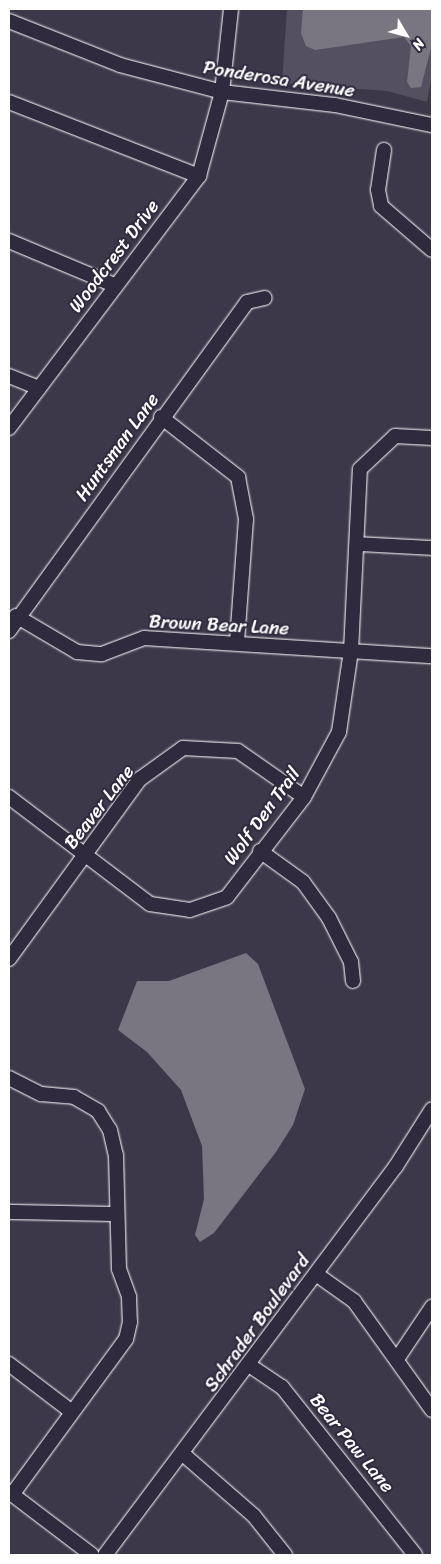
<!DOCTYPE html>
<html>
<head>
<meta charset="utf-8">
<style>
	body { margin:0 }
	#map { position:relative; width:441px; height:1564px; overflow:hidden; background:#3c3749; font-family:Sriracha,sans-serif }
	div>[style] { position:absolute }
	.green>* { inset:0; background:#555060 }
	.water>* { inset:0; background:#797682 }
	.roads { filter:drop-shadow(0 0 1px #fff) drop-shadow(0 0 1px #fff) }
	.minor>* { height:14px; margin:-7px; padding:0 7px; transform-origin:7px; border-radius:7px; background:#2f2a3d }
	span { translate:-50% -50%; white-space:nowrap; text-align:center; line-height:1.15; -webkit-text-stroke:4px #2f2a3d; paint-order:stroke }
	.street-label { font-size:19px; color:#fff }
	.frame { position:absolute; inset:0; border:10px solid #fff; pointer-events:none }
	.north { position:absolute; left:381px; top:10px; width:50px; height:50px; -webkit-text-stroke:4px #2f2a3d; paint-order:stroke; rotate:127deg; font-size:14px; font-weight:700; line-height:20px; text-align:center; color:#fff }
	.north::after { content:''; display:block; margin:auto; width:18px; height:22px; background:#fff; clip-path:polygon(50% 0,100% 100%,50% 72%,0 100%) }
</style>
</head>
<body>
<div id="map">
	<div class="green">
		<i style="clip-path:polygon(287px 9px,432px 9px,432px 75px,427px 102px,387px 91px,282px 83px)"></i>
	</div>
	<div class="water">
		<i style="clip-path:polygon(303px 9px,432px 9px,432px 44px,421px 87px,411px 88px,407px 82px,411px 46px,404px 37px,315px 50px,306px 46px,301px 33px)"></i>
		<i style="clip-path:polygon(246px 953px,258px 964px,305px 1089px,293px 1125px,276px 1152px,214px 1233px,200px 1242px,195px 1235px,204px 1199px,202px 1146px,181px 1090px,147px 1052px,118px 1030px,137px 981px,169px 981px)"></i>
	</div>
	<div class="roads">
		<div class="minor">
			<i style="left:9px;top:21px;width:119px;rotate:21.6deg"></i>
			<i style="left:120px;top:65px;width:106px;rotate:14.8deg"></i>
			<i style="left:222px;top:92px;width:114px;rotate:6.6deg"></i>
			<i style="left:335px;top:105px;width:99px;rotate:11.7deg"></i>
			<i style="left:9px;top:102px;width:204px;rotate:21.3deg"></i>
			<i style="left:384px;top:150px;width:40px;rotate:98.5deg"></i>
			<i style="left:378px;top:190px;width:16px;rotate:79deg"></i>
			<i style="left:381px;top:206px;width:67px;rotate:40.8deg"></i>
			<i style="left:9px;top:241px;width:114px;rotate:22.7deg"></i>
			<i style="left:9px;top:376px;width:32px;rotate:22deg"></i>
			<i style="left:161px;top:417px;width:98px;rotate:37.9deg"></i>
			<i style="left:238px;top:477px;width:43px;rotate:79.2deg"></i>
			<i style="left:246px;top:519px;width:123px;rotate:94.2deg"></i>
			<i style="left:9px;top:428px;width:316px;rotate:-53deg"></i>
			<i style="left:199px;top:176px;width:87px;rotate:-74.7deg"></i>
			<i style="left:222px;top:92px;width:83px;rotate:-83.8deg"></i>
			<i style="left:358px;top:544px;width:74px;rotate:3.1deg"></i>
			<i style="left:16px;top:616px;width:71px;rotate:30.5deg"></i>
			<i style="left:77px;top:652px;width:25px;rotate:5deg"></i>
			<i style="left:102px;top:654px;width:45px;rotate:-20.9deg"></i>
			<i style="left:144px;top:638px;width:289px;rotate:3.6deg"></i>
			<i style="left:9px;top:631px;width:406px;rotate:-54.1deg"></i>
			<i style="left:247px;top:302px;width:18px;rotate:-13deg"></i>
			<i style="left:9px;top:797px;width:177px;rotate:37.2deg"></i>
			<i style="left:150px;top:904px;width:40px;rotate:8.5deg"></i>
			<i style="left:190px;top:910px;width:39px;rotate:-19deg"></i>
			<i style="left:227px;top:897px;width:126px;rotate:-52.4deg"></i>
			<i style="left:304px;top:797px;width:74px;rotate:-61.7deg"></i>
			<i style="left:339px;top:732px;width:82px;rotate:-81.6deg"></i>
			<i style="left:351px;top:651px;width:182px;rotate:-87.2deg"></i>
			<i style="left:360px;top:469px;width:48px;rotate:-43.3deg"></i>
			<i style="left:395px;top:436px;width:37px;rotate:3deg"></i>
			<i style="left:260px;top:851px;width:53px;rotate:35.8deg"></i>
			<i style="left:303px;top:882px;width:44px;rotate:54.2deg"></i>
			<i style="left:329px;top:918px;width:49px;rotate:63.4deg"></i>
			<i style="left:351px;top:962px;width:19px;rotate:84deg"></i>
			<i style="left:9px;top:959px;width:223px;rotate:-54deg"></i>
			<i style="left:140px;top:779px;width:53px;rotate:-35.8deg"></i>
			<i style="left:183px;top:748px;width:55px;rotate:3.1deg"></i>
			<i style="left:238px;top:751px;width:80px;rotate:34.9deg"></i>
			<i style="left:9px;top:1078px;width:36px;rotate:27deg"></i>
			<i style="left:41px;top:1094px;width:33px;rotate:5deg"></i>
			<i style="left:74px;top:1097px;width:28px;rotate:30deg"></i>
			<i style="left:98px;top:1111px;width:22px;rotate:58deg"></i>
			<i style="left:110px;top:1130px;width:26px;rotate:77deg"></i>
			<i style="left:116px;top:1155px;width:114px;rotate:88.5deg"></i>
			<i style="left:119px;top:1269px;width:30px;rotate:70deg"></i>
			<i style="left:129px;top:1297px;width:25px;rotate:88deg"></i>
			<i style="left:130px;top:1322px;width:17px;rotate:103deg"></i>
			<i style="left:126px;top:1339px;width:193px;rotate:126.2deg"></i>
			<i style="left:9px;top:1212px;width:108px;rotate:1.1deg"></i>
			<i style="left:316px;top:1274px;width:47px;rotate:35.4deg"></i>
			<i style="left:354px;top:1301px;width:134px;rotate:54.4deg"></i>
			<i style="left:397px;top:1359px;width:63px;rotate:-56.1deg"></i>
			<i style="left:9px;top:1364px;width:79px;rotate:37.3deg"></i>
			<i style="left:249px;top:1365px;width:40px;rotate:34deg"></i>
			<i style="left:282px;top:1387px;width:214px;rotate:51.6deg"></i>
			<i style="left:183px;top:1454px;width:94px;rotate:41.1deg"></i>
			<i style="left:254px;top:1516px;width:50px;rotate:51.5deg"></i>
			<i style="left:9px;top:1492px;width:104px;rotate:37.2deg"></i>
			<i style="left:105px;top:1555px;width:486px;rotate:-53.2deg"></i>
			<i style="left:396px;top:1166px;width:67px;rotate:-57.7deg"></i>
		</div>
	</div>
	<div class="street-label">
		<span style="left:279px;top:79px;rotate:9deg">Ponderosa Avenue</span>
		<span style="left:114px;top:256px;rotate:-53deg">Woodcrest Drive</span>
		<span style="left:117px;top:447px;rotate:-54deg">Huntsman Lane</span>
		<span style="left:219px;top:625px;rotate:3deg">Brown Bear Lane</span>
		<span style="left:99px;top:807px;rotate:-52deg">Beaver Lane</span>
		<span style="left:262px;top:816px;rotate:-54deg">Wolf Den Trail</span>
		<span style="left:257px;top:1323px;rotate:-54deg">Schrader Boulevard</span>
		<span style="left:352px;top:1443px;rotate:51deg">Bear Paw Lane</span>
	</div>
	<div class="frame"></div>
	<div class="north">N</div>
</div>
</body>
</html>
